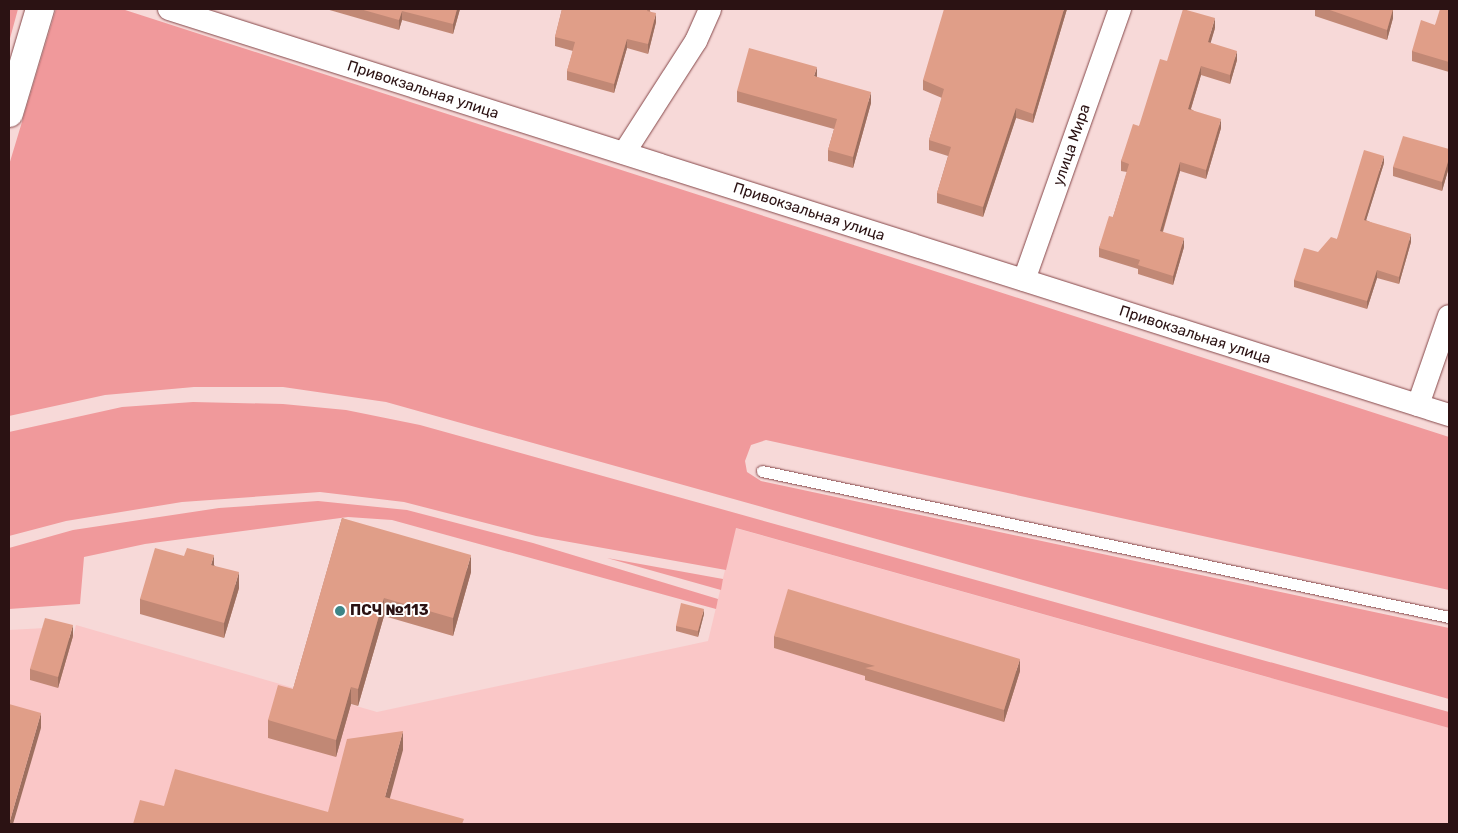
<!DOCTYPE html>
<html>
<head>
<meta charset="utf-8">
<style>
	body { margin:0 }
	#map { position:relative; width:1458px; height:833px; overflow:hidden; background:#f7d9d8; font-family:Rubik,sans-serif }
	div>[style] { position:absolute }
	.built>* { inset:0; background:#fac7c7 }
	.green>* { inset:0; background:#f0999b }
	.roads { filter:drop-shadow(0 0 1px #854749) drop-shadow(0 0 1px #854749) }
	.lane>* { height:11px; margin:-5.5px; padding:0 5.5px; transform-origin:5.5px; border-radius:5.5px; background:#fff }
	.street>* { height:22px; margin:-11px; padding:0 11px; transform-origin:11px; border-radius:11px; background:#fff }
	.secondary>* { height:28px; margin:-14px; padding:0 14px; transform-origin:14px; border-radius:14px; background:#fff }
	.wall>* { inset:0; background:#c18875 }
	.shaded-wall>* { inset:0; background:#9d6f5f }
	.building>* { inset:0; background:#e09e88 }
	.dots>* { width:14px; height:14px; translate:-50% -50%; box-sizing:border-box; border:2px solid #fff; border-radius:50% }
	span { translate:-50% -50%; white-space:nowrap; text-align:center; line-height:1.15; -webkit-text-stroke:4px #fff; paint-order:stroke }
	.street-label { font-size:15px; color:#2b1213 }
	.poi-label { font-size:15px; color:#2b1213; font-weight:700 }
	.left { translate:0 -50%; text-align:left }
	.frame { position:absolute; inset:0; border:10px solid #2b1213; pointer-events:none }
</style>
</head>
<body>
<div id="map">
	<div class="built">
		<i style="clip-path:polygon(735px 528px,1449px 728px,1449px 824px,9px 824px,9px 630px,45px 628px,73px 636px,76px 625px,377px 712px,708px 641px)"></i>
	</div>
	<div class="green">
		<i style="clip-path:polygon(9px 9px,18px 9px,9px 42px)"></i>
		<i style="clip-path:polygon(56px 9px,122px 9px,1449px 437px,1449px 590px,766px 440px,751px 445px,745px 461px,747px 472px,761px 481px,1449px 628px,1449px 699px,386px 402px,283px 387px,194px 387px,105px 395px,9px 416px,9px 165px)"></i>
		<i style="clip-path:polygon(193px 402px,283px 404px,346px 410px,420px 425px,1449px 712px,1449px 728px,736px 528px,726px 570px,536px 536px,404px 502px,320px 492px,182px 502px,66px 521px,9px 536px,9px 432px,122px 407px)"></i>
		<i style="clip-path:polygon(318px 501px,407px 510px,533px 543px,718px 599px,716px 609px,392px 520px,348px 517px,145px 544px,84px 557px,80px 604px,9px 609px,9px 548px,73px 530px,219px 508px)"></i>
		<i style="clip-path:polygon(607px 558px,723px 579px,721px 590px)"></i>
	</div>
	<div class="roads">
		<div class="lane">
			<i style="left:762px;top:471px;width:702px;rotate:12deg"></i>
		</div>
		<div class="street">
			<i style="left:169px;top:9px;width:1343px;rotate:17.6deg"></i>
			<i style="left:624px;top:153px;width:133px;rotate:-57.3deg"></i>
			<i style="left:696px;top:41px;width:35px;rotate:-66deg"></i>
			<i style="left:1024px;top:280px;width:288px;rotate:-70.5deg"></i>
			<i style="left:1418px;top:405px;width:94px;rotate:-70.8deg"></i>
		</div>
		<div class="secondary">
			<i style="left:9px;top:113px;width:109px;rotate:-73.4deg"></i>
		</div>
	</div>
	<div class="wall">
		<i style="clip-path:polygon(326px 9px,460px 9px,453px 34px,402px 20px,399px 30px)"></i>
		<i style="clip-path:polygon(562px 9px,650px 9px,650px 11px,656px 22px,648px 54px,627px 48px,614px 93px,567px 80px,567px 71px,573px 51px,555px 46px,555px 37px)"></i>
		<i style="clip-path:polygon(1067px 9px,1033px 123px,1016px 118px,983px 217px,937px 203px,937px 193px,948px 156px,929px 150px,929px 140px,942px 98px,923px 90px,923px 80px)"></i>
		<i style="clip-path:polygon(1315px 9px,1393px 9px,1393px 18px,1387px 40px,1315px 16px)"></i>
		<i style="clip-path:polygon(1449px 9px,1449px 72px,1412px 61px,1412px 51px)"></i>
		<i style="clip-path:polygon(1215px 28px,1210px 43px,1237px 60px,1230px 84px,1201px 75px,1191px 109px,1221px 128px,1206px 179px,1180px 171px,1163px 232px,1184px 247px,1173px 285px,1138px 274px,1138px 269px,1099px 257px,1099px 248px,1113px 217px,1127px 172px,1121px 171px,1121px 161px,1139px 126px)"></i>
		<i style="clip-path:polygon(817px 77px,871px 103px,853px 168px,828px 161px,828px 150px,834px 129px,737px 102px,737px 91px)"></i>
		<i style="clip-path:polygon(1449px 149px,1449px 167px,1442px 191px,1393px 176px,1393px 167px)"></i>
		<i style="clip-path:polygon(1384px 163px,1366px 220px,1411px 242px,1399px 284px,1377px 278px,1367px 309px,1294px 287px,1294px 280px,1337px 239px)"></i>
		<i style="clip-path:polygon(342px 518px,471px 572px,453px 636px,384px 616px,358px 706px,351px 704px,336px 757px,268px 738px,268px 720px,293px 689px)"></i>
		<i style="clip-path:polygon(214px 565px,239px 588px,224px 638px,140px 614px,140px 599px)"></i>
		<i style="clip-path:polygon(704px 614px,698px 637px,676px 631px,676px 626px)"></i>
		<i style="clip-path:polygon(73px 636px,58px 688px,30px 680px,30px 669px)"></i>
		<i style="clip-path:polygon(774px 636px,1020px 671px,1004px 722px,865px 680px,865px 676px,774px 648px)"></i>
	</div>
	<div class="shaded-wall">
		<i style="clip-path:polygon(457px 9px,460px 9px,453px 34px,453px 24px)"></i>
		<i style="clip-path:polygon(1064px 9px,1067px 9px,1033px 123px,1033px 114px)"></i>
		<i style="clip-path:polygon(1393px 9px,1393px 18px,1387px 40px,1387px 30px)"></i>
		<i style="clip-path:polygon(402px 11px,402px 20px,399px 30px,399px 20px)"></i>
		<i style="clip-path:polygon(656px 13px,656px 22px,648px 54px,648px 44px)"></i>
		<i style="clip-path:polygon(1215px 18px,1215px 28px,1208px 52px,1208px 42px)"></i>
		<i style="clip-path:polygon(627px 39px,627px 48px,614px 93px,614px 84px)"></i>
		<i style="clip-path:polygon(1237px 51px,1237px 60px,1230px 84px,1230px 75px)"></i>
		<i style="clip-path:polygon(1201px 66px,1201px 75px,1188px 118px,1188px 109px)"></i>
		<i style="clip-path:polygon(817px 67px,817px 78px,814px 76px)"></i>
		<i style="clip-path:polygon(871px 92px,871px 103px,853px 168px,853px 157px)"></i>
		<i style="clip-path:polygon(1016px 108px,1016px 118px,983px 217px,983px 207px)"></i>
		<i style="clip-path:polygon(1221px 119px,1221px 128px,1206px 179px,1206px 170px)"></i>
		<i style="clip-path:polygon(1384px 156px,1384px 163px,1364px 227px,1364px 220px)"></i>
		<i style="clip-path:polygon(1449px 158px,1449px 167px,1442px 191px,1442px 182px)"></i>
		<i style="clip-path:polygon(1180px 162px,1180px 171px,1160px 240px,1160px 231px)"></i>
		<i style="clip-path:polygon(1411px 234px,1411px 242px,1399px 284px,1399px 277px)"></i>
		<i style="clip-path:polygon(1184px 238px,1184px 247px,1173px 285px,1173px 276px)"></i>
		<i style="clip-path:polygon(1377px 270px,1377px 278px,1367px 309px,1367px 301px)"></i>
		<i style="clip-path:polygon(214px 555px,214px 571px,211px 565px)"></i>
		<i style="clip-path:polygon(471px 555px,471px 572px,453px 636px,453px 618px)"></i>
		<i style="clip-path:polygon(239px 572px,239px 588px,224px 638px,224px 623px)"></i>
		<i style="clip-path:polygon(384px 598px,384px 616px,358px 706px,358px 689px)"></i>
		<i style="clip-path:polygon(704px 609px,704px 614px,698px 637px,698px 631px)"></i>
		<i style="clip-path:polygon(73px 625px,73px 636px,58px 688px,58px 677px)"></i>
		<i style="clip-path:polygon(1020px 659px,1020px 671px,1004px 722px,1004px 710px)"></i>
		<i style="clip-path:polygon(351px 687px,351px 704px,336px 757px,336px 740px)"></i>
		<i style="clip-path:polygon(41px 713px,41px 728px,13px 824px,9px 824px)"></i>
		<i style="clip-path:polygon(403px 731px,403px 750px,385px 816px,385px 797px)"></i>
	</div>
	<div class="building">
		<i style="clip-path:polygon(360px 9px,457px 9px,453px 24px,402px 11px,399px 20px)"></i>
		<i style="clip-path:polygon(562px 9px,648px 9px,647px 11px,656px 13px,648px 44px,627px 39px,614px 84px,567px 71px,575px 42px,555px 37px)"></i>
		<i style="clip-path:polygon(944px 9px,1064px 9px,1033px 114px,1016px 108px,983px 207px,937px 193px,951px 147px,929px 140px,944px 89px,923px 80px)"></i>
		<i style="clip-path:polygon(1183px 9px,1215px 18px,1208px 42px,1237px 51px,1230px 75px,1201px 66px,1188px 109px,1221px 119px,1206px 170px,1180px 162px,1160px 231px,1184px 238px,1173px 276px,1138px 265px,1140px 260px,1099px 248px,1109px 216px,1113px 217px,1129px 164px,1121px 161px,1133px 124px,1139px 126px,1160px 59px,1167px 61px)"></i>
		<i style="clip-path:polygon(1327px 9px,1393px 9px,1387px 30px)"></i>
		<i style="clip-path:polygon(1440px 9px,1449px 9px,1449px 62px,1412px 51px,1421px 20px,1435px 25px)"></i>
		<i style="clip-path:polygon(749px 48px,817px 67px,814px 76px,871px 92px,853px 157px,828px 150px,837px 119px,737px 91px)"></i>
		<i style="clip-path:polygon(1403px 136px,1449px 149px,1449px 158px,1442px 182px,1393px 167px)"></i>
		<i style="clip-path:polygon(1364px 150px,1384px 156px,1364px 220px,1411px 234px,1399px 277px,1377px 270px,1367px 301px,1294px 280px,1304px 248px,1318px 252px,1331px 237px,1337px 239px)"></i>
		<i style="clip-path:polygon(342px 518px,471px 555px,453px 618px,384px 598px,358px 689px,351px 687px,336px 740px,268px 720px,278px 685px,293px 689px)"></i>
		<i style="clip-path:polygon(155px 548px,184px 556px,187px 548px,214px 555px,211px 565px,239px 572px,224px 623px,140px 599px)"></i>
		<i style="clip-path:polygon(788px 589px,1020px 659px,1004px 710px,865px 668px,875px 666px,774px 636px)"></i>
		<i style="clip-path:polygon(681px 603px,704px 609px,698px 631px,676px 626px)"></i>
		<i style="clip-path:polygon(45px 618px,73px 625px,58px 677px,30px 669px)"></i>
		<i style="clip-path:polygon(9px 704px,41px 713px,9px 824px)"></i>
		<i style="clip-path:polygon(403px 731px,385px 797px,464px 819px,462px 824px,133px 824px,140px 800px,164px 806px,175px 769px,328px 812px,347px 739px)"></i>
	</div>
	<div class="dots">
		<i style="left:340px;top:611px;background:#3c8587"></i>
	</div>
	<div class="street-label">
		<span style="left:423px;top:90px;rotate:18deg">Привокзальная улица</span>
		<span style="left:1072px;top:145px;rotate:-71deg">улица Мира</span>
		<span style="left:809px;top:212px;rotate:18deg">Привокзальная улица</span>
		<span style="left:1195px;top:335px;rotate:18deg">Привокзальная улица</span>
	</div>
	<div class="poi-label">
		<span class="left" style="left:350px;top:611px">ПСЧ №113</span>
	</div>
	<div class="frame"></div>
</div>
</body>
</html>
